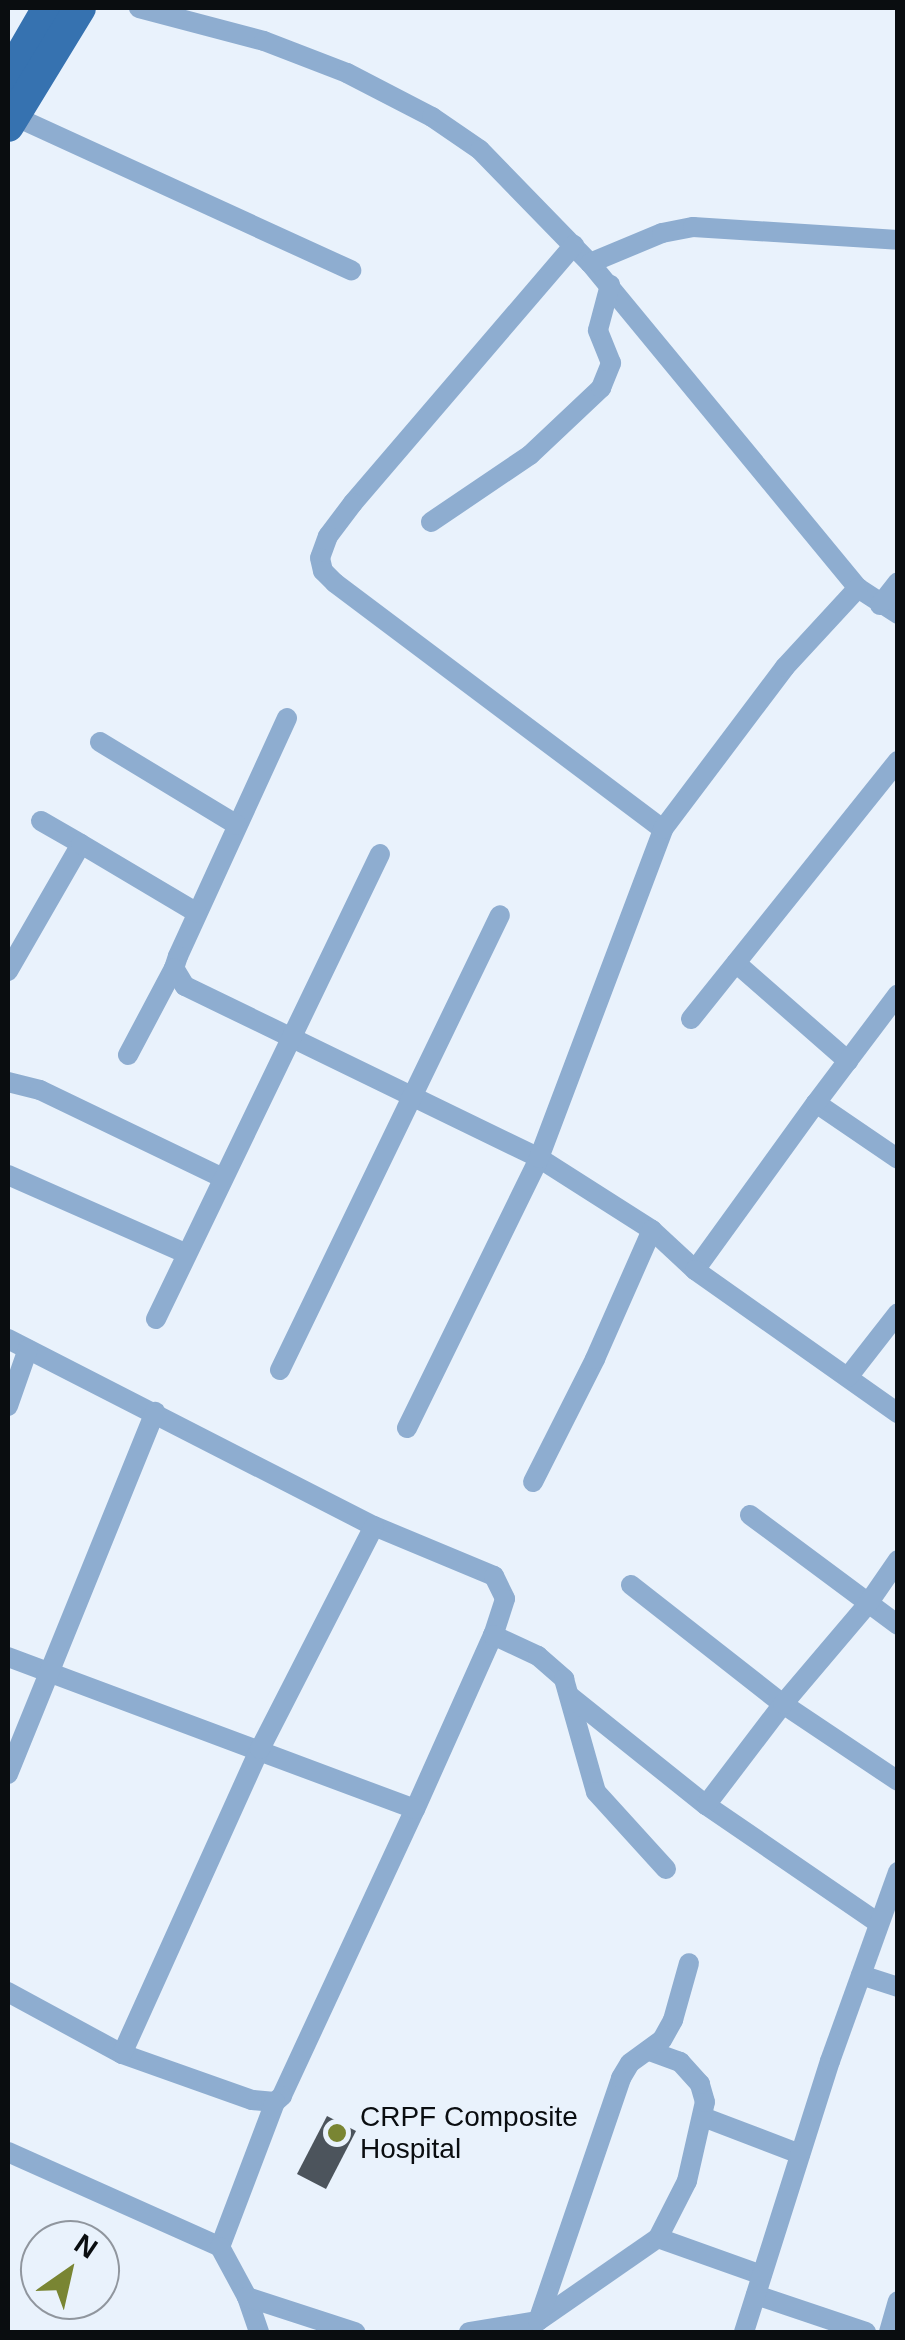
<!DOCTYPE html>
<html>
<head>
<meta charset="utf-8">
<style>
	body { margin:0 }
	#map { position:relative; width:905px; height:2340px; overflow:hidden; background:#e9f2fc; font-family:Arial,sans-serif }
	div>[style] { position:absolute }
	.building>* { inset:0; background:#4c545c }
	.street>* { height:20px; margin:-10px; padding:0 10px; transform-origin:10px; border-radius:10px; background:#8eadd0 }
	.primary>* { height:32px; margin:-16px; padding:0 16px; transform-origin:16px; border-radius:16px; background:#3672b0 }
	.dots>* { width:28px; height:28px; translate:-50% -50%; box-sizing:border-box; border:5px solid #e9f2fc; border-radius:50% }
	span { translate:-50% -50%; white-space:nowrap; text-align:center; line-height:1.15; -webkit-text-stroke:10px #e9f2fc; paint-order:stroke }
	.poi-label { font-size:28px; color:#0a0d10 }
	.left { translate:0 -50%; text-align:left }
	.frame { position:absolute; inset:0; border:10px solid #0a0d10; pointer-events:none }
	.north { position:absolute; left:20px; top:2220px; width:100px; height:100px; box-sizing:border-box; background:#e9f2fc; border:2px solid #90969e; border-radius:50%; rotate:34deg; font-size:28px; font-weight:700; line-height:40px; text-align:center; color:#0a0d10 }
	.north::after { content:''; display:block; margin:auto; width:35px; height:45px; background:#798533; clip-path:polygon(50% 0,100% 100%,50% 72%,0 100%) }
</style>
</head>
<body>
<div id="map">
	<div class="building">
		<i style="clip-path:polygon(327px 2116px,356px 2131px,326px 2189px,297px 2174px)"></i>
	</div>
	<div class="street">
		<i style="left:139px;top:8px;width:129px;rotate:14.8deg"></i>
		<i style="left:264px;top:41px;width:89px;rotate:21.1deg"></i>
		<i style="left:347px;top:73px;width:96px;rotate:27.4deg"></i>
		<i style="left:432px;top:117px;width:58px;rotate:34.5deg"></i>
		<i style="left:480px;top:150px;width:158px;rotate:45.8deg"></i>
		<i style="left:590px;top:263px;width:421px;rotate:50.5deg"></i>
		<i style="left:858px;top:588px;width:48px;rotate:33deg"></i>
		<i style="left:14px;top:116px;width:371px;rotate:24.6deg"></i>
		<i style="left:574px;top:245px;width:340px;rotate:130.6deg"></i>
		<i style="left:353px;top:503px;width:41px;rotate:127.1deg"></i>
		<i style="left:328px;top:536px;width:23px;rotate:110deg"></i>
		<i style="left:320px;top:558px;width:13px;rotate:77deg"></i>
		<i style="left:323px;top:571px;width:17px;rotate:45deg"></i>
		<i style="left:335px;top:583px;width:410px;rotate:36.9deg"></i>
		<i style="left:590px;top:263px;width:78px;rotate:-22.6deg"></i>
		<i style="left:662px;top:233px;width:32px;rotate:-11deg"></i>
		<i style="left:693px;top:227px;width:205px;rotate:3.6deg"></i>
		<i style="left:431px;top:522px;width:120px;rotate:-34.1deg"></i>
		<i style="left:530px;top:455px;width:98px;rotate:-43.3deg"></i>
		<i style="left:601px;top:388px;width:27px;rotate:-68deg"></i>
		<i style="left:611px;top:363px;width:35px;rotate:-112deg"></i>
		<i style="left:598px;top:330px;width:47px;rotate:-75.1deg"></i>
		<i style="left:880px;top:605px;width:29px;rotate:-52deg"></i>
		<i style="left:287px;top:718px;width:262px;rotate:114.6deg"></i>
		<i style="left:178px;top:956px;width:13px;rotate:108deg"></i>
		<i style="left:174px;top:968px;width:21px;rotate:59deg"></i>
		<i style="left:185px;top:986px;width:394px;rotate:25.9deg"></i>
		<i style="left:539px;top:1158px;width:134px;rotate:32.5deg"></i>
		<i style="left:652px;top:1230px;width:59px;rotate:42.9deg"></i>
		<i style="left:695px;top:1270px;width:206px;rotate:-54.1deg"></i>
		<i style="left:816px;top:1103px;width:99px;rotate:34.3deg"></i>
		<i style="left:100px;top:742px;width:160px;rotate:31.2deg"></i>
		<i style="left:41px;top:821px;width:46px;rotate:29.9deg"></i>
		<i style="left:736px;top:963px;width:149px;rotate:41.2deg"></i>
		<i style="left:8px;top:971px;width:146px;rotate:-60.1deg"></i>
		<i style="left:81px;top:844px;width:135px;rotate:30.7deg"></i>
		<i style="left:691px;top:1019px;width:331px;rotate:-51.3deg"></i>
		<i style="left:128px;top:1055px;width:98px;rotate:-62.1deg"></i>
		<i style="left:8px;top:1082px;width:33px;rotate:14deg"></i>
		<i style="left:40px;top:1090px;width:203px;rotate:25.7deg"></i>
		<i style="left:816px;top:1103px;width:136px;rotate:-53deg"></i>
		<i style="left:8px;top:1175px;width:193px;rotate:23.8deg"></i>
		<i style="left:695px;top:1270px;width:248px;rotate:35.2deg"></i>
		<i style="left:156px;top:1319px;width:516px;rotate:-64.28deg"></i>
		<i style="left:8px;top:1339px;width:411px;rotate:27.1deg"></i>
		<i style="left:374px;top:1526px;width:130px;rotate:22.6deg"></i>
		<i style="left:494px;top:1576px;width:25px;rotate:64deg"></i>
		<i style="left:505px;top:1599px;width:38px;rotate:108deg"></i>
		<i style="left:493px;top:1635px;width:191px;rotate:114.1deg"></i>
		<i style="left:415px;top:1809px;width:316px;rotate:114.9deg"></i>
		<i style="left:282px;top:2096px;width:9px;rotate:139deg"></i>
		<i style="left:275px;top:2102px;width:23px;rotate:-175deg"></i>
		<i style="left:252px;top:2100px;width:138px;rotate:-160.5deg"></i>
		<i style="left:122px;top:2054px;width:130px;rotate:-151.5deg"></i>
		<i style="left:280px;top:1370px;width:505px;rotate:-64.2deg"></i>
		<i style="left:848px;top:1377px;width:81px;rotate:-52deg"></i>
		<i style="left:8px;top:1406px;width:60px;rotate:-70.7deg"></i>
		<i style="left:407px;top:1428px;width:301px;rotate:-63.9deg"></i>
		<i style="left:539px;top:1158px;width:352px;rotate:-69.3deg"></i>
		<i style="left:663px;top:829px;width:203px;rotate:-53deg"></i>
		<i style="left:785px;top:667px;width:108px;rotate:-47.3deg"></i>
		<i style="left:533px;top:1482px;width:138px;rotate:-63.2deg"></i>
		<i style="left:595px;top:1359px;width:141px;rotate:-66.2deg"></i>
		<i style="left:750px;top:1515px;width:184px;rotate:36.6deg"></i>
		<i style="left:631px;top:1585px;width:193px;rotate:38.1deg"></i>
		<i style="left:783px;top:1704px;width:138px;rotate:33.8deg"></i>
		<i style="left:493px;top:1635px;width:50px;rotate:25deg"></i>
		<i style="left:538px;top:1656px;width:35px;rotate:41deg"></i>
		<i style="left:564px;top:1679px;width:117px;rotate:74.2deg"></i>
		<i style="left:596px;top:1792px;width:104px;rotate:47.7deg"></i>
		<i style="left:8px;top:1657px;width:434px;rotate:20.5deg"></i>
		<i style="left:571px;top:1697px;width:173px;rotate:38.7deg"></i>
		<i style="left:706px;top:1805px;width:207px;rotate:34.4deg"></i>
		<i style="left:8px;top:1774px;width:391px;rotate:-67.9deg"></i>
		<i style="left:706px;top:1805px;width:127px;rotate:-52.7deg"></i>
		<i style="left:783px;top:1704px;width:130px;rotate:-49.7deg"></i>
		<i style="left:867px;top:1605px;width:55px;rotate:-55.4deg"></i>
		<i style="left:861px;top:1975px;width:39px;rotate:18deg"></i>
		<i style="left:122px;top:2054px;width:335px;rotate:-65.7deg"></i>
		<i style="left:260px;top:1749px;width:250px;rotate:-62.9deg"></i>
		<i style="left:703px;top:2117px;width:104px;rotate:20.9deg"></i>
		<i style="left:8px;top:2152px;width:232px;rotate:24.1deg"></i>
		<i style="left:220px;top:2247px;width:155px;rotate:-69.2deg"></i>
		<i style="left:658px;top:2238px;width:110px;rotate:19.6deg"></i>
		<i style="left:220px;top:2247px;width:57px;rotate:61.6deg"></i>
		<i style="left:247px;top:2297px;width:37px;rotate:71deg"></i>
		<i style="left:756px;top:2295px;width:116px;rotate:18.6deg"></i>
		<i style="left:247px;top:2297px;width:114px;rotate:18deg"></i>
		<i style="left:538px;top:2321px;width:146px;rotate:-34.7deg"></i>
		<i style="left:658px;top:2238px;width:64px;rotate:-63deg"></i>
		<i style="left:687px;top:2181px;width:81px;rotate:-77.2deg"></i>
		<i style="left:705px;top:2102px;width:19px;rotate:-106deg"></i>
		<i style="left:700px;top:2084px;width:30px;rotate:-132deg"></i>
		<i style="left:680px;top:2062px;width:32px;rotate:-160deg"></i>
		<i style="left:469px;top:2332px;width:70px;rotate:-9.1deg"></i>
		<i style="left:538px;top:2321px;width:257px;rotate:-71.1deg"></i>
		<i style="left:621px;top:2078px;width:17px;rotate:-59deg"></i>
		<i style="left:630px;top:2063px;width:39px;rotate:-36deg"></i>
		<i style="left:662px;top:2040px;width:23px;rotate:-61deg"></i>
		<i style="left:673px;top:2020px;width:59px;rotate:-74.3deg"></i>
		<i style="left:744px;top:2332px;width:284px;rotate:-72.4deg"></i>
		<i style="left:830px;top:2061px;width:201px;rotate:-70.2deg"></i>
		<i style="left:889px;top:2332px;width:32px;rotate:-74deg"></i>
	</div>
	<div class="primary">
		<i style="left:8px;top:77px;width:80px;rotate:-59.9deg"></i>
		<i style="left:8px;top:126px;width:138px;rotate:-58.6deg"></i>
	</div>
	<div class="dots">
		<i style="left:337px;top:2133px;background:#798533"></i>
	</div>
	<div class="poi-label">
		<span class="left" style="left:360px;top:2133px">CRPF Composite<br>Hospital</span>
	</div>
	<div class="frame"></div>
	<div class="north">N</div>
</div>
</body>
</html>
